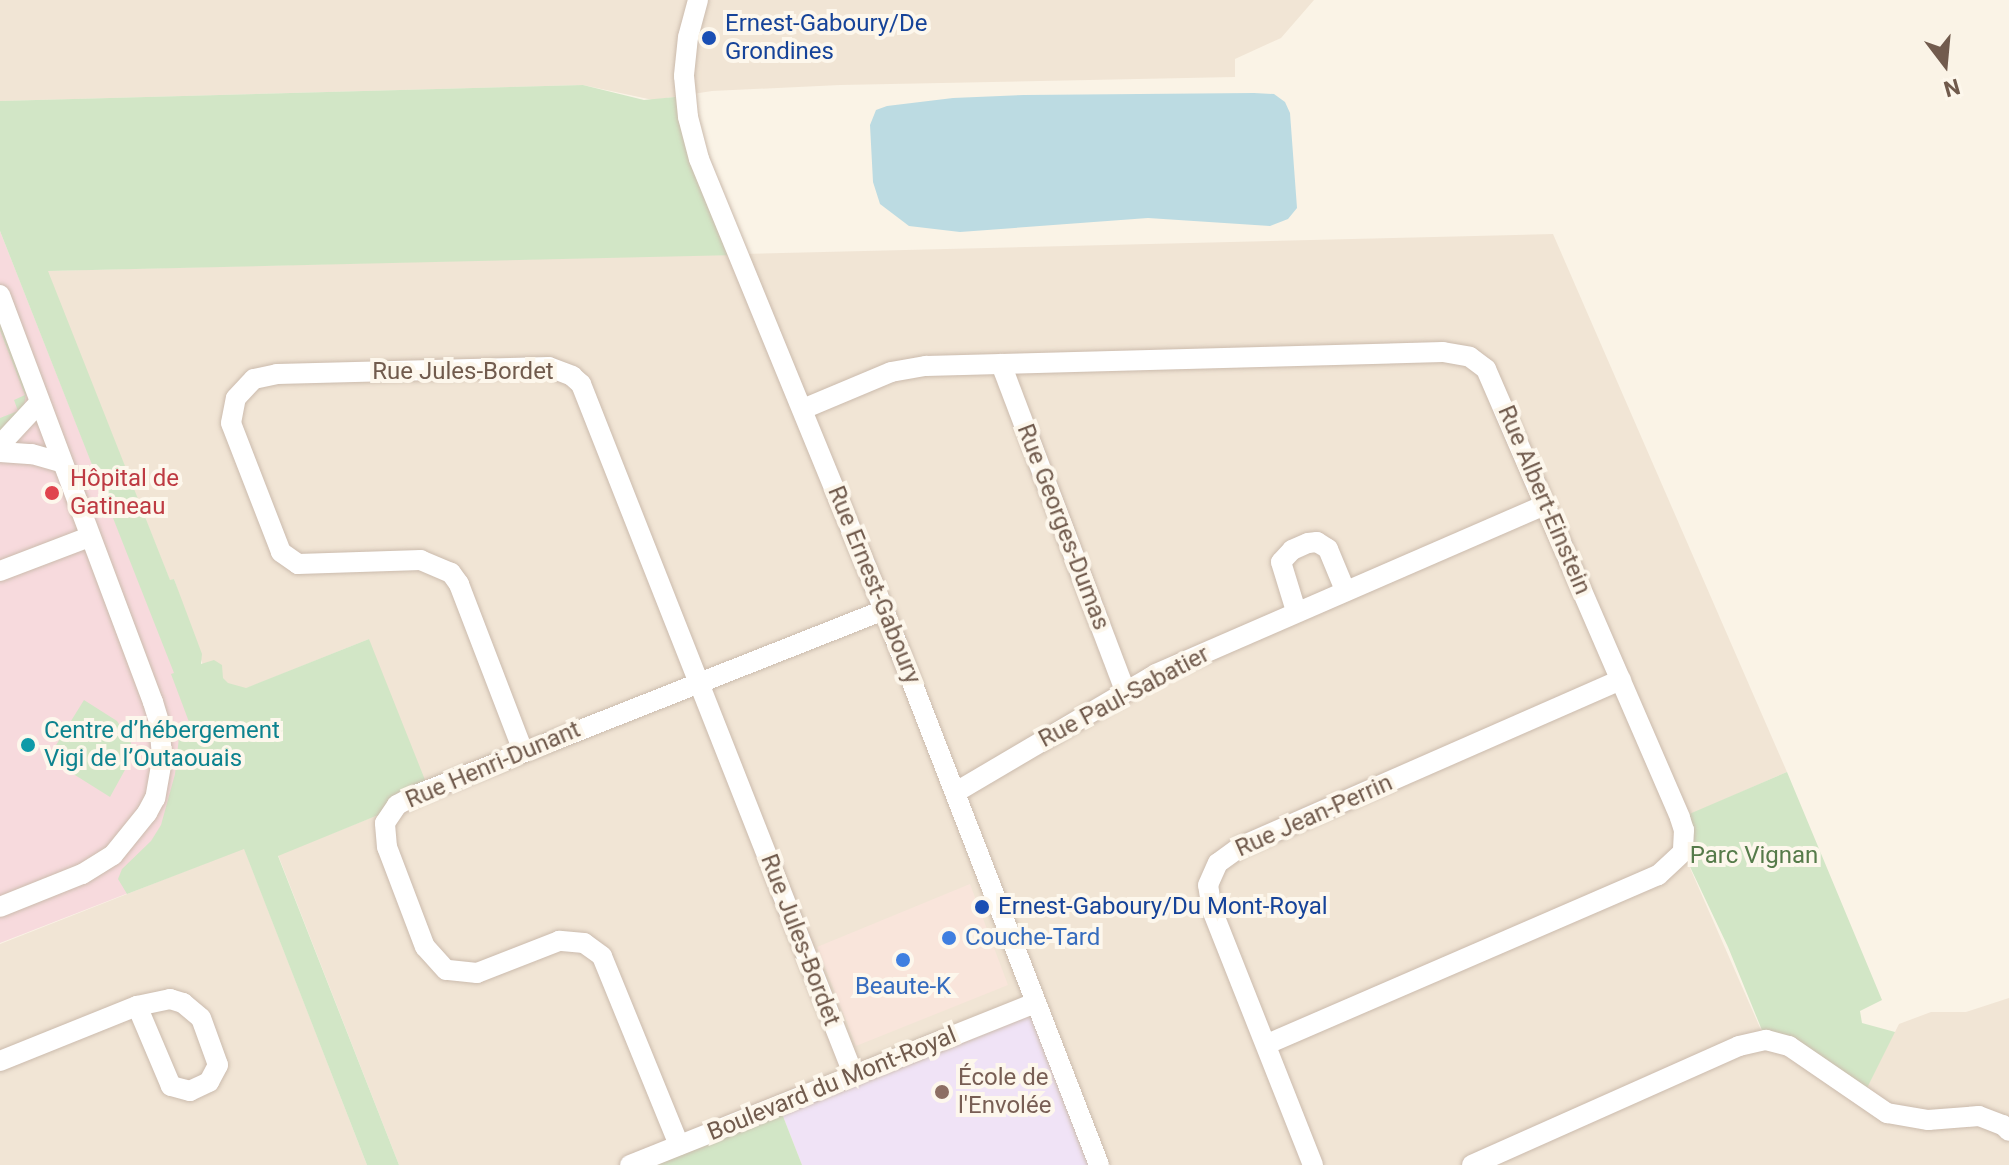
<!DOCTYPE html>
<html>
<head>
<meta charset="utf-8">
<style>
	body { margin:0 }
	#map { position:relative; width:2009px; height:1165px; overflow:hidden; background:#faf3e6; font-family:Roboto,sans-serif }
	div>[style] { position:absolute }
	.residential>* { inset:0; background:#f1e5d5 }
	.commercial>* { inset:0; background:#f9e5db }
	.education>* { inset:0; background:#f0e3f6 }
	.medical>* { inset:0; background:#f7dadd }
	.green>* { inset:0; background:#d2e6c6 }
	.water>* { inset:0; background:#bcdbe2 }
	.roads { filter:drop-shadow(0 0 2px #cbbbad) drop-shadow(0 0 2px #cbbbad) }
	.minor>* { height:20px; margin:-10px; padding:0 10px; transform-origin:10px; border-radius:10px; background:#fff }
	.dots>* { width:22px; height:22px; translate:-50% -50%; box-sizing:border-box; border:4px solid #fdf7ec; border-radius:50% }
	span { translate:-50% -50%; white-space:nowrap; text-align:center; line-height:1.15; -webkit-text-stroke:8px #fdf7ec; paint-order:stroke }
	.transit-label { font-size:24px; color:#164399 }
	.left { translate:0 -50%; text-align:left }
	.street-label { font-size:24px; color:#715b4d }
	.health-label { font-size:24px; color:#be3a42 }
	.culture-label { font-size:24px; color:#0d838f }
	.park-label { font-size:24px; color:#567b4a }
	.shop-label { font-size:24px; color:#366cbe }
	.education-label { font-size:24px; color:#785e54 }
	.north { position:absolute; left:1905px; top:24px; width:80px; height:80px; -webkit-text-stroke:6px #fdf7ec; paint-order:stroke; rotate:164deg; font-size:22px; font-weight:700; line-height:32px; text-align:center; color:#715b4d }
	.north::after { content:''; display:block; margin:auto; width:28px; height:36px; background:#715b4d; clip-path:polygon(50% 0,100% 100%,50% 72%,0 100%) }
</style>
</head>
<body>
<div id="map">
	<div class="residential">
		<i style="clip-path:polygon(0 0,1314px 0,1281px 38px,1235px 59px,1235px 77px,840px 85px,712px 91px,653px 100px,583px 85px,0 101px)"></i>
		<i style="clip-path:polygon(1553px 234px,1787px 772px,1680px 819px,1683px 852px,1765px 1039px,1895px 1032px,1899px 1024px,1931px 1012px,1966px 1012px,2009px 998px,2009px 1165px,1099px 1165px,1035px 1003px,630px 1165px,399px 1165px,278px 855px,393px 809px,369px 639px,247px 688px,245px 692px,216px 704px,174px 579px,170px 581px,47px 271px)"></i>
		<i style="clip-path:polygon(244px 848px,367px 1165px,0 1165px,0 944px)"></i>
	</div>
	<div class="commercial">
		<i style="clip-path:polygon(970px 884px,1008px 985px,856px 1046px,817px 947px)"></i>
	</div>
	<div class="education">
		<i style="clip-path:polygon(1035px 1003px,1099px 1165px,802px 1165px,779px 1106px)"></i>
	</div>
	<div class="medical">
		<i style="clip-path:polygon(0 231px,244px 848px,0 943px)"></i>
	</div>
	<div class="green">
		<i style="clip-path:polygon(583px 85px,644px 100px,685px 96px,737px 255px,48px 271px,170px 580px,174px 579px,202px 654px,201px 664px,214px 660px,222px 665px,223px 678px,228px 683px,246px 688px,369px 639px,429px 790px,393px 809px,278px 856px,399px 1165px,367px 1165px,244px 849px,127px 894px,118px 879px,122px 869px,151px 841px,161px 825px,175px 774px,179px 737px,189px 722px,171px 674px,174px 673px,0 231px,0 101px)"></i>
		<i style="clip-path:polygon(0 318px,27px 388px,24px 406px,0 433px,0 418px,18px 411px,14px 400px,25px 395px,0 330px)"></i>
		<i style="clip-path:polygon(84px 700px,117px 721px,131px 743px,131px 759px,110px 797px,59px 765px,64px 757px,53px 750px)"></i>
		<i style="clip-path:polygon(1787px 772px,1882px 1000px,1860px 1011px,1862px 1023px,1895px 1032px,1862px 1098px,1766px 1040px,1728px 947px,1683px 852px,1680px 818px)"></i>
		<i style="clip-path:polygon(779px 1106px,802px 1165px,630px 1165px)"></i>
	</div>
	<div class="water">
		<i style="clip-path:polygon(1254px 93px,1274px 94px,1285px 102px,1290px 113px,1297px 208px,1288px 219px,1270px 226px,1148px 218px,960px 232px,909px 226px,880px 204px,873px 182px,870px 125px,876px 110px,887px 106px,953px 98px,1024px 95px)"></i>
	</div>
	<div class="roads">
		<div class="minor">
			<i style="left:698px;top:0;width:38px;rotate:105deg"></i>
			<i style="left:688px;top:37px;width:39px;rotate:96deg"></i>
			<i style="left:684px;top:76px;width:41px;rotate:84.4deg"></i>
			<i style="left:688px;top:117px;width:43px;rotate:75.3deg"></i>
			<i style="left:699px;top:159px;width:487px;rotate:67.7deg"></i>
			<i style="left:884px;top:610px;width:595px;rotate:68.82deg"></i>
			<i style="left:0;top:295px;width:435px;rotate:69.4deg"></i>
			<i style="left:153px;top:702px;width:21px;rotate:73deg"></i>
			<i style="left:159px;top:722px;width:38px;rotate:85deg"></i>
			<i style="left:162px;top:760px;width:39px;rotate:100deg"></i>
			<i style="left:155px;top:798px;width:17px;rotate:118deg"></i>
			<i style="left:147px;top:813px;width:54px;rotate:129deg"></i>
			<i style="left:113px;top:855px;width:36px;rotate:148deg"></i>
			<i style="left:82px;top:874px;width:88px;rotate:158.1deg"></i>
			<i style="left:1001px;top:364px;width:349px;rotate:69.2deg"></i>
			<i style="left:803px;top:409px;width:95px;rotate:-22.8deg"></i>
			<i style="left:891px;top:372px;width:36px;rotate:-10deg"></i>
			<i style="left:926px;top:366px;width:517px;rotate:-1.55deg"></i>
			<i style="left:1443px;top:352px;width:27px;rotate:10deg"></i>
			<i style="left:1470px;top:357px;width:20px;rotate:37deg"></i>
			<i style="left:1486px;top:369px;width:489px;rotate:66.6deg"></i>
			<i style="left:1680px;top:818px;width:13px;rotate:72deg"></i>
			<i style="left:1684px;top:830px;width:22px;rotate:93deg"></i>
			<i style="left:1683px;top:852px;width:34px;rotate:137deg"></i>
			<i style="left:1658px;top:875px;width:426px;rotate:156.6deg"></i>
			<i style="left:0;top:445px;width:57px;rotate:-47.1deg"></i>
			<i style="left:0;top:452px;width:32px;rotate:4deg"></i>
			<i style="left:32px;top:454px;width:29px;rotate:16deg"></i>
			<i style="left:0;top:571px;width:95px;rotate:-20.9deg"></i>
			<i style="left:1296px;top:611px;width:51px;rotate:-107deg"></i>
			<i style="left:1281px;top:562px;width:16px;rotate:-47deg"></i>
			<i style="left:1292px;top:550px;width:17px;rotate:-24deg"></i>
			<i style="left:1308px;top:543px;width:9px;rotate:-6deg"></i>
			<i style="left:1317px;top:542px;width:13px;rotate:32deg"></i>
			<i style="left:1328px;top:549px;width:44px;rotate:67.5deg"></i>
			<i style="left:523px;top:751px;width:179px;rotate:-111deg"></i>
			<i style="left:459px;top:584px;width:14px;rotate:-126deg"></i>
			<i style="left:451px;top:573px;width:33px;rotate:-157deg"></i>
			<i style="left:421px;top:560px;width:123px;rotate:178.1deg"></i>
			<i style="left:298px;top:564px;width:21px;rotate:-145deg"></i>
			<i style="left:281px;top:552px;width:138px;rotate:-111.2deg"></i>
			<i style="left:231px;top:423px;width:25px;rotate:-79deg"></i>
			<i style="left:236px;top:398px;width:26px;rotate:-47deg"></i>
			<i style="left:254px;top:379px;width:24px;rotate:-12deg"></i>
			<i style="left:277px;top:374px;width:272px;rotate:-1.5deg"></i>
			<i style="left:549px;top:367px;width:25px;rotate:21deg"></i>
			<i style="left:572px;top:376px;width:12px;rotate:42deg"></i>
			<i style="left:581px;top:384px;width:744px;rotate:68.47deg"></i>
			<i style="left:956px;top:792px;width:232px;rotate:-30.5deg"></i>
			<i style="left:1156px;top:674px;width:423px;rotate:-23.5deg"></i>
			<i style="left:0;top:1061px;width:148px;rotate:-21.9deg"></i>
			<i style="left:137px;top:1006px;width:34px;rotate:-12deg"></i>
			<i style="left:170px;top:999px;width:14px;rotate:17deg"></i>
			<i style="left:183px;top:1003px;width:23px;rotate:40deg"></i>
			<i style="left:201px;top:1018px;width:50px;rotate:70.1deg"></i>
			<i style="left:218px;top:1065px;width:19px;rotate:118deg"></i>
			<i style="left:209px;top:1082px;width:21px;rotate:155deg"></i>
			<i style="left:190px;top:1091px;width:20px;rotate:-165deg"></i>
			<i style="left:171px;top:1086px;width:87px;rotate:-113deg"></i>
			<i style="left:679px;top:1145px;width:204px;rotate:-112.2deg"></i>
			<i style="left:602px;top:956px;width:22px;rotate:-144deg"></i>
			<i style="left:584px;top:943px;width:25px;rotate:-175deg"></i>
			<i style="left:559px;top:941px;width:88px;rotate:158.7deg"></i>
			<i style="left:477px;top:973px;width:31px;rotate:-174deg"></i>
			<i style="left:446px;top:970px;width:31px;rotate:-132deg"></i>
			<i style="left:425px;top:947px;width:107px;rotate:-110.8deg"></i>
			<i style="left:387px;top:847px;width:24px;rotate:-95deg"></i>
			<i style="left:385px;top:823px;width:22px;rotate:-56deg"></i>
			<i style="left:397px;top:805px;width:21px;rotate:-28deg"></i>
			<i style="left:416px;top:795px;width:503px;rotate:-21.57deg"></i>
			<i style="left:630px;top:1165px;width:436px;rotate:-21.8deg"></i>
			<i style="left:1313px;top:1165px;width:274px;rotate:-111.6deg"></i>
			<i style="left:1212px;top:910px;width:25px;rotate:-99deg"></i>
			<i style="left:1208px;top:885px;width:24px;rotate:-66deg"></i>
			<i style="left:1218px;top:863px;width:27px;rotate:-36deg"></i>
			<i style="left:1240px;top:847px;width:416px;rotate:-23.7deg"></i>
			<i style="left:1472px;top:1165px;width:292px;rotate:-24deg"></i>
			<i style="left:1739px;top:1046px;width:28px;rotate:-13deg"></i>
			<i style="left:1766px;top:1040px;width:24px;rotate:15deg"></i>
			<i style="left:1789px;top:1046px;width:119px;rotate:34.4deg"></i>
			<i style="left:1887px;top:1113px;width:42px;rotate:9.7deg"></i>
			<i style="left:1928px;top:1120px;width:51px;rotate:-4.5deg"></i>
			<i style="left:1979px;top:1116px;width:26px;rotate:21deg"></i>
			<i style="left:2003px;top:1125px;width:8px;rotate:45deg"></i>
		</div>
	</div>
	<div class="dots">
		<i style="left:709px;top:38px;background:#1a4fb4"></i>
		<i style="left:52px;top:493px;background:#e0444e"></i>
		<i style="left:28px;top:745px;background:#0f9aa8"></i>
		<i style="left:982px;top:907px;background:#1a4fb4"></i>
		<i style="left:949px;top:938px;background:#3f7fe0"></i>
		<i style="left:903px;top:960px;background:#3f7fe0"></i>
		<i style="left:942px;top:1092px;background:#8d6e63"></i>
	</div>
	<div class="transit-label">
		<span class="left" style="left:725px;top:38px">Ernest-Gaboury/De<br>Grondines</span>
		<span class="left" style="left:998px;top:907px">Ernest-Gaboury/Du Mont-Royal</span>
	</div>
	<div class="street-label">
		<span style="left:463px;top:372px">Rue Jules-Bordet</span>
		<span style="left:1544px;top:500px;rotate:67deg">Rue Albert-Einstein</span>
		<span style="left:1063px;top:527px;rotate:69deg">Rue Georges-Dumas</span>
		<span style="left:874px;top:585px;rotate:68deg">Rue Ernest-Gaboury</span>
		<span style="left:1124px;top:697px;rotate:-28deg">Rue Paul-Sabatier</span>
		<span style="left:493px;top:765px;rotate:-23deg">Rue Henri-Dunant</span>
		<span style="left:1314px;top:816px;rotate:-24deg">Rue Jean-Perrin</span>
		<span style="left:800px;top:940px;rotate:69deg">Rue Jules-Bordet</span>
		<span style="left:832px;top:1084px;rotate:-22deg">Boulevard du Mont-Royal</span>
	</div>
	<div class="health-label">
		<span class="left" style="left:70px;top:493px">Hôpital de<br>Gatineau</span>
	</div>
	<div class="culture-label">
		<span class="left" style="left:44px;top:745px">Centre d’hébergement<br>Vigi de l’Outaouais</span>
	</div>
	<div class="park-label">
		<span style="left:1754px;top:856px">Parc Vignan</span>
	</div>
	<div class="shop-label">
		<span class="left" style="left:965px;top:938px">Couche-Tard</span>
		<span style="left:903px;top:987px">Beaute-K</span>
	</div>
	<div class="education-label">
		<span class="left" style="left:958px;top:1092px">École de<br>l'Envolée</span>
	</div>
	<div class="north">N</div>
</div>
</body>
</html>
